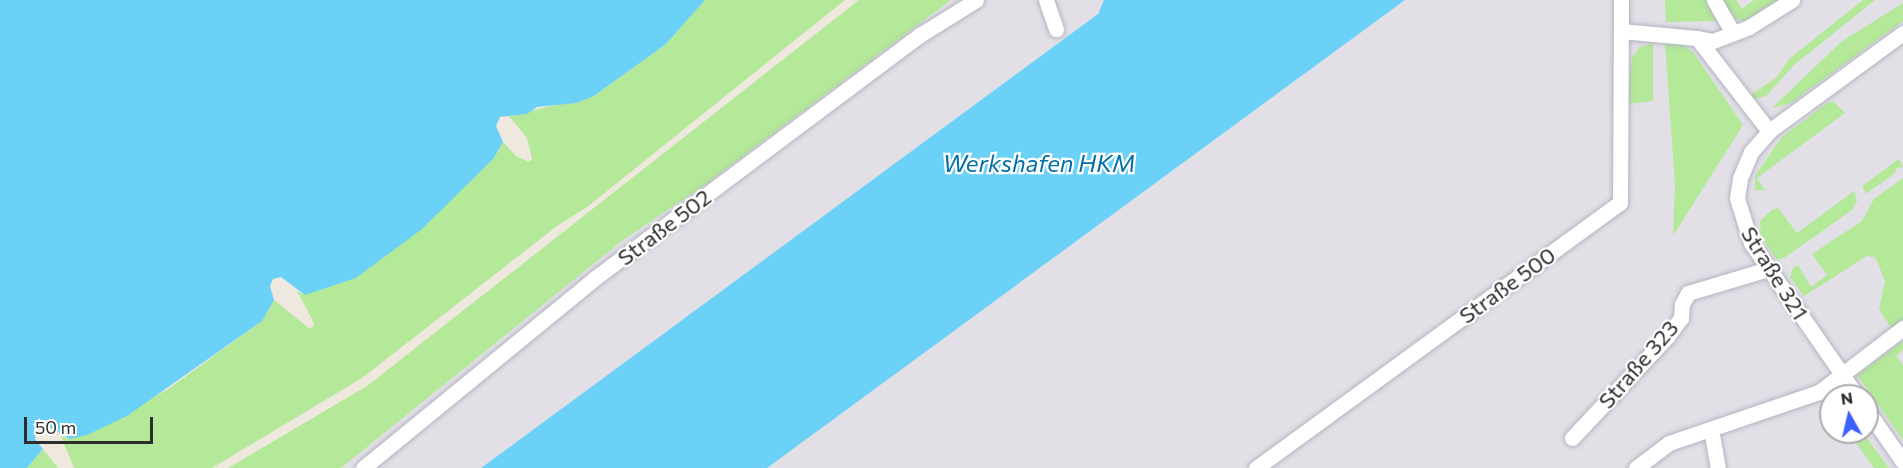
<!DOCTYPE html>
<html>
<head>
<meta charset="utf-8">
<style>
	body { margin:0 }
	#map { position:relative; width:1903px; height:468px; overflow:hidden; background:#efe8df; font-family:Commissioner,sans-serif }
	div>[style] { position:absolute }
	.industrial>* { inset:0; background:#e2dfe7 }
	.green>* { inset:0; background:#b3e998 }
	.water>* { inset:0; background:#6cd1f7 }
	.roads { filter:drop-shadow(0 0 2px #b3b5c1) drop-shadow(0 0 2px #b3b5c1) }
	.minor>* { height:15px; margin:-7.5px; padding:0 7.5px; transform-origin:7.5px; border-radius:7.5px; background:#fff }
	span { translate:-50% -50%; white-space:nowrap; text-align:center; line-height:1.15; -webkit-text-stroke:4.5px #fff; paint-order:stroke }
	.street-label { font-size:22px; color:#2d2d2d }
	.water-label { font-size:24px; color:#046fa9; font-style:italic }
	.north { position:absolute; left:1819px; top:384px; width:60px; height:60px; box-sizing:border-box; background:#fff; border:2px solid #ababab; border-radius:50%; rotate:352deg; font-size:16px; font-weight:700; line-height:24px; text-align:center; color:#2d2d2d }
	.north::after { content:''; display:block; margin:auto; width:21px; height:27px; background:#3c5fff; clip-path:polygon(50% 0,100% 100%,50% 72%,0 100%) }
	.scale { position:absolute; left:24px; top:417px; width:129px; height:27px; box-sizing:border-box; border:3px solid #2d2d2d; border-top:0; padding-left:8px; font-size:18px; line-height:21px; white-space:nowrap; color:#2d2d2d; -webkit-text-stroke:4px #fff; paint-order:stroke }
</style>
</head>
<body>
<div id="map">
	<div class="industrial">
		<i style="clip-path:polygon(951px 0,1104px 0,1098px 14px,481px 468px,341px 468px,623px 240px,702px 187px)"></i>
		<i style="clip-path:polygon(evenodd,1405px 0,1903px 0,1903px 468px,767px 468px,1405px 0,1831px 396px,1867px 396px,1867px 432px,1831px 432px,1831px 396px)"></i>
	</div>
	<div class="green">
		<i style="clip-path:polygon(705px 0,845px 0,587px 207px,557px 226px,362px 378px,212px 468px,74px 468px,61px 436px,70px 439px,167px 390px,262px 321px,274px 300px,310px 329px,314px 326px,312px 319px,297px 291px,305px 295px,439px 211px,494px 158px,503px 142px,516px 156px,529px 162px,532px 159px,527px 138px,509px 116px,594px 96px,666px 44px)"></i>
		<i style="clip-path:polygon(859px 0,951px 0,702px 187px,623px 240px,341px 468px,228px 468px,367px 386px)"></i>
		<i style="clip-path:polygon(1665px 0,1706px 0,1716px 21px,1666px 22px)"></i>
		<i style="clip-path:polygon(1721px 0,1736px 0,1742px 9px,1754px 0,1779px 0,1744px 21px,1733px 18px)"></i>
		<i style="clip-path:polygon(1863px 0,1875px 0,1794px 65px,1766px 96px,1752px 100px,1749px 96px,1777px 77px,1789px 59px)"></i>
		<i style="clip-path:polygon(1903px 3px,1903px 21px,1791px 103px,1772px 108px,1841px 42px)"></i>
		<i style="clip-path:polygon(1653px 43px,1653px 101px,1627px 104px,1632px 58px,1640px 47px)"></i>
		<i style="clip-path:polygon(1665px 43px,1681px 44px,1693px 52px,1743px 125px,1673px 236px,1675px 185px)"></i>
		<i style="clip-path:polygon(1834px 102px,1845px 113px,1757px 178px,1765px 190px,1755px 190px,1755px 176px,1781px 138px,1827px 103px)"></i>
		<i style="clip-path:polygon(1899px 159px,1903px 167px,1896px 168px,1895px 173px,1866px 194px,1862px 186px)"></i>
		<i style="clip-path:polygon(1903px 178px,1903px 320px,1891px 328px,1879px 309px,1885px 281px,1875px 257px,1867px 256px,1804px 296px,1790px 277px,1793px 268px,1798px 265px,1811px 287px,1827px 275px,1812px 254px,1862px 221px,1874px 199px)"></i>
		<i style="clip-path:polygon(1854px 191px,1857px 201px,1852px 210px,1784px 258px,1777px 260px,1761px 237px,1760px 221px,1772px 210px,1778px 208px,1797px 233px)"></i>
		<i style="clip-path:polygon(1903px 341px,1903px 350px,1896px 356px,1903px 365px,1903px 440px,1857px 375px)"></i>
		<i style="clip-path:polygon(1863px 433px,1889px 468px,1874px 468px,1854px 440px)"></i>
		<i style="clip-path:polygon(43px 449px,58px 468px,27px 468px)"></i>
	</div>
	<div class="water">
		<i style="clip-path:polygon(0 0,705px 0,666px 44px,594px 96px,576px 103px,537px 107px,527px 114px,500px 117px,496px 126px,503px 142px,494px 158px,422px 229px,356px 278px,305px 295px,281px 277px,273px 279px,270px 286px,274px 300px,262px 321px,127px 416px,87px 435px,70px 439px,37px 420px,35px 439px,43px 449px,27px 468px,0 468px)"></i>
		<i style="clip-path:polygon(1104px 0,1405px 0,767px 468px,481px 468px,1098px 14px)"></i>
	</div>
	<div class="roads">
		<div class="minor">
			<i style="left:1046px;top:0;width:31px;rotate:71deg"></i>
			<i style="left:1621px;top:0;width:31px;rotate:90deg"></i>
			<i style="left:1621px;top:31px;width:76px;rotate:5.3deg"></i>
			<i style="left:1697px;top:38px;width:118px;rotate:52.3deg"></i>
			<i style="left:1714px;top:0;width:36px;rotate:60deg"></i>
			<i style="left:1697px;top:38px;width:16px;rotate:11deg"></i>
			<i style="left:1713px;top:41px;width:39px;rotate:-21deg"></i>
			<i style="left:1749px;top:27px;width:51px;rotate:-32.1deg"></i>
			<i style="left:1857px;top:396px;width:186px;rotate:-124.7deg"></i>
			<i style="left:1751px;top:243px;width:47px;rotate:-107.3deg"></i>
			<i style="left:1737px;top:198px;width:20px;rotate:-81deg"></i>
			<i style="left:1740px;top:178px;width:28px;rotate:-67deg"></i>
			<i style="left:1751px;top:152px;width:28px;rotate:-49deg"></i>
			<i style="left:1769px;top:131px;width:166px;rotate:-36.2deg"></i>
			<i style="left:1867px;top:410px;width:63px;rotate:55.3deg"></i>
			<i style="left:1711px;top:429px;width:40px;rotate:80deg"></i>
			<i style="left:1572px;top:438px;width:139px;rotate:-46.8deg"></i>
			<i style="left:1667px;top:337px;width:24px;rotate:-54deg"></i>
			<i style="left:1681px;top:318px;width:14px;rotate:-86deg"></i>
			<i style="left:1682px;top:304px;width:13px;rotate:-61deg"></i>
			<i style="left:1688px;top:293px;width:84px;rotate:-16.7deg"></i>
			<i style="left:363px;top:468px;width:300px;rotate:-39.3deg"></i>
			<i style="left:595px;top:278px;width:406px;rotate:-36.8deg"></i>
			<i style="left:920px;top:35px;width:66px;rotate:-32deg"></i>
			<i style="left:1256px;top:468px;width:450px;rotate:-36.1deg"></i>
			<i style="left:1620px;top:203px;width:172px;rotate:-89.7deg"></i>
			<i style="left:1636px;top:468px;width:41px;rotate:-37.1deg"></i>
			<i style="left:1669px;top:443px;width:158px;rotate:-18.8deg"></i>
			<i style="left:1819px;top:392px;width:106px;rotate:-37.3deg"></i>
		</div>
	</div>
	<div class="street-label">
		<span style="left:664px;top:227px;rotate:-37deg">Straße 502</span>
		<span style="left:1775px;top:273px;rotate:58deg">Straße 321</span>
		<span style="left:1507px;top:285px;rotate:-36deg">Straße 500</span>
		<span style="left:1638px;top:364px;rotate:-49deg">Straße 323</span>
	</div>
	<div class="water-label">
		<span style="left:1039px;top:163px">Werkshafen HKM</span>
	</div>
	<div class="north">N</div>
	<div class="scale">50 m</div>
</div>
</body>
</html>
